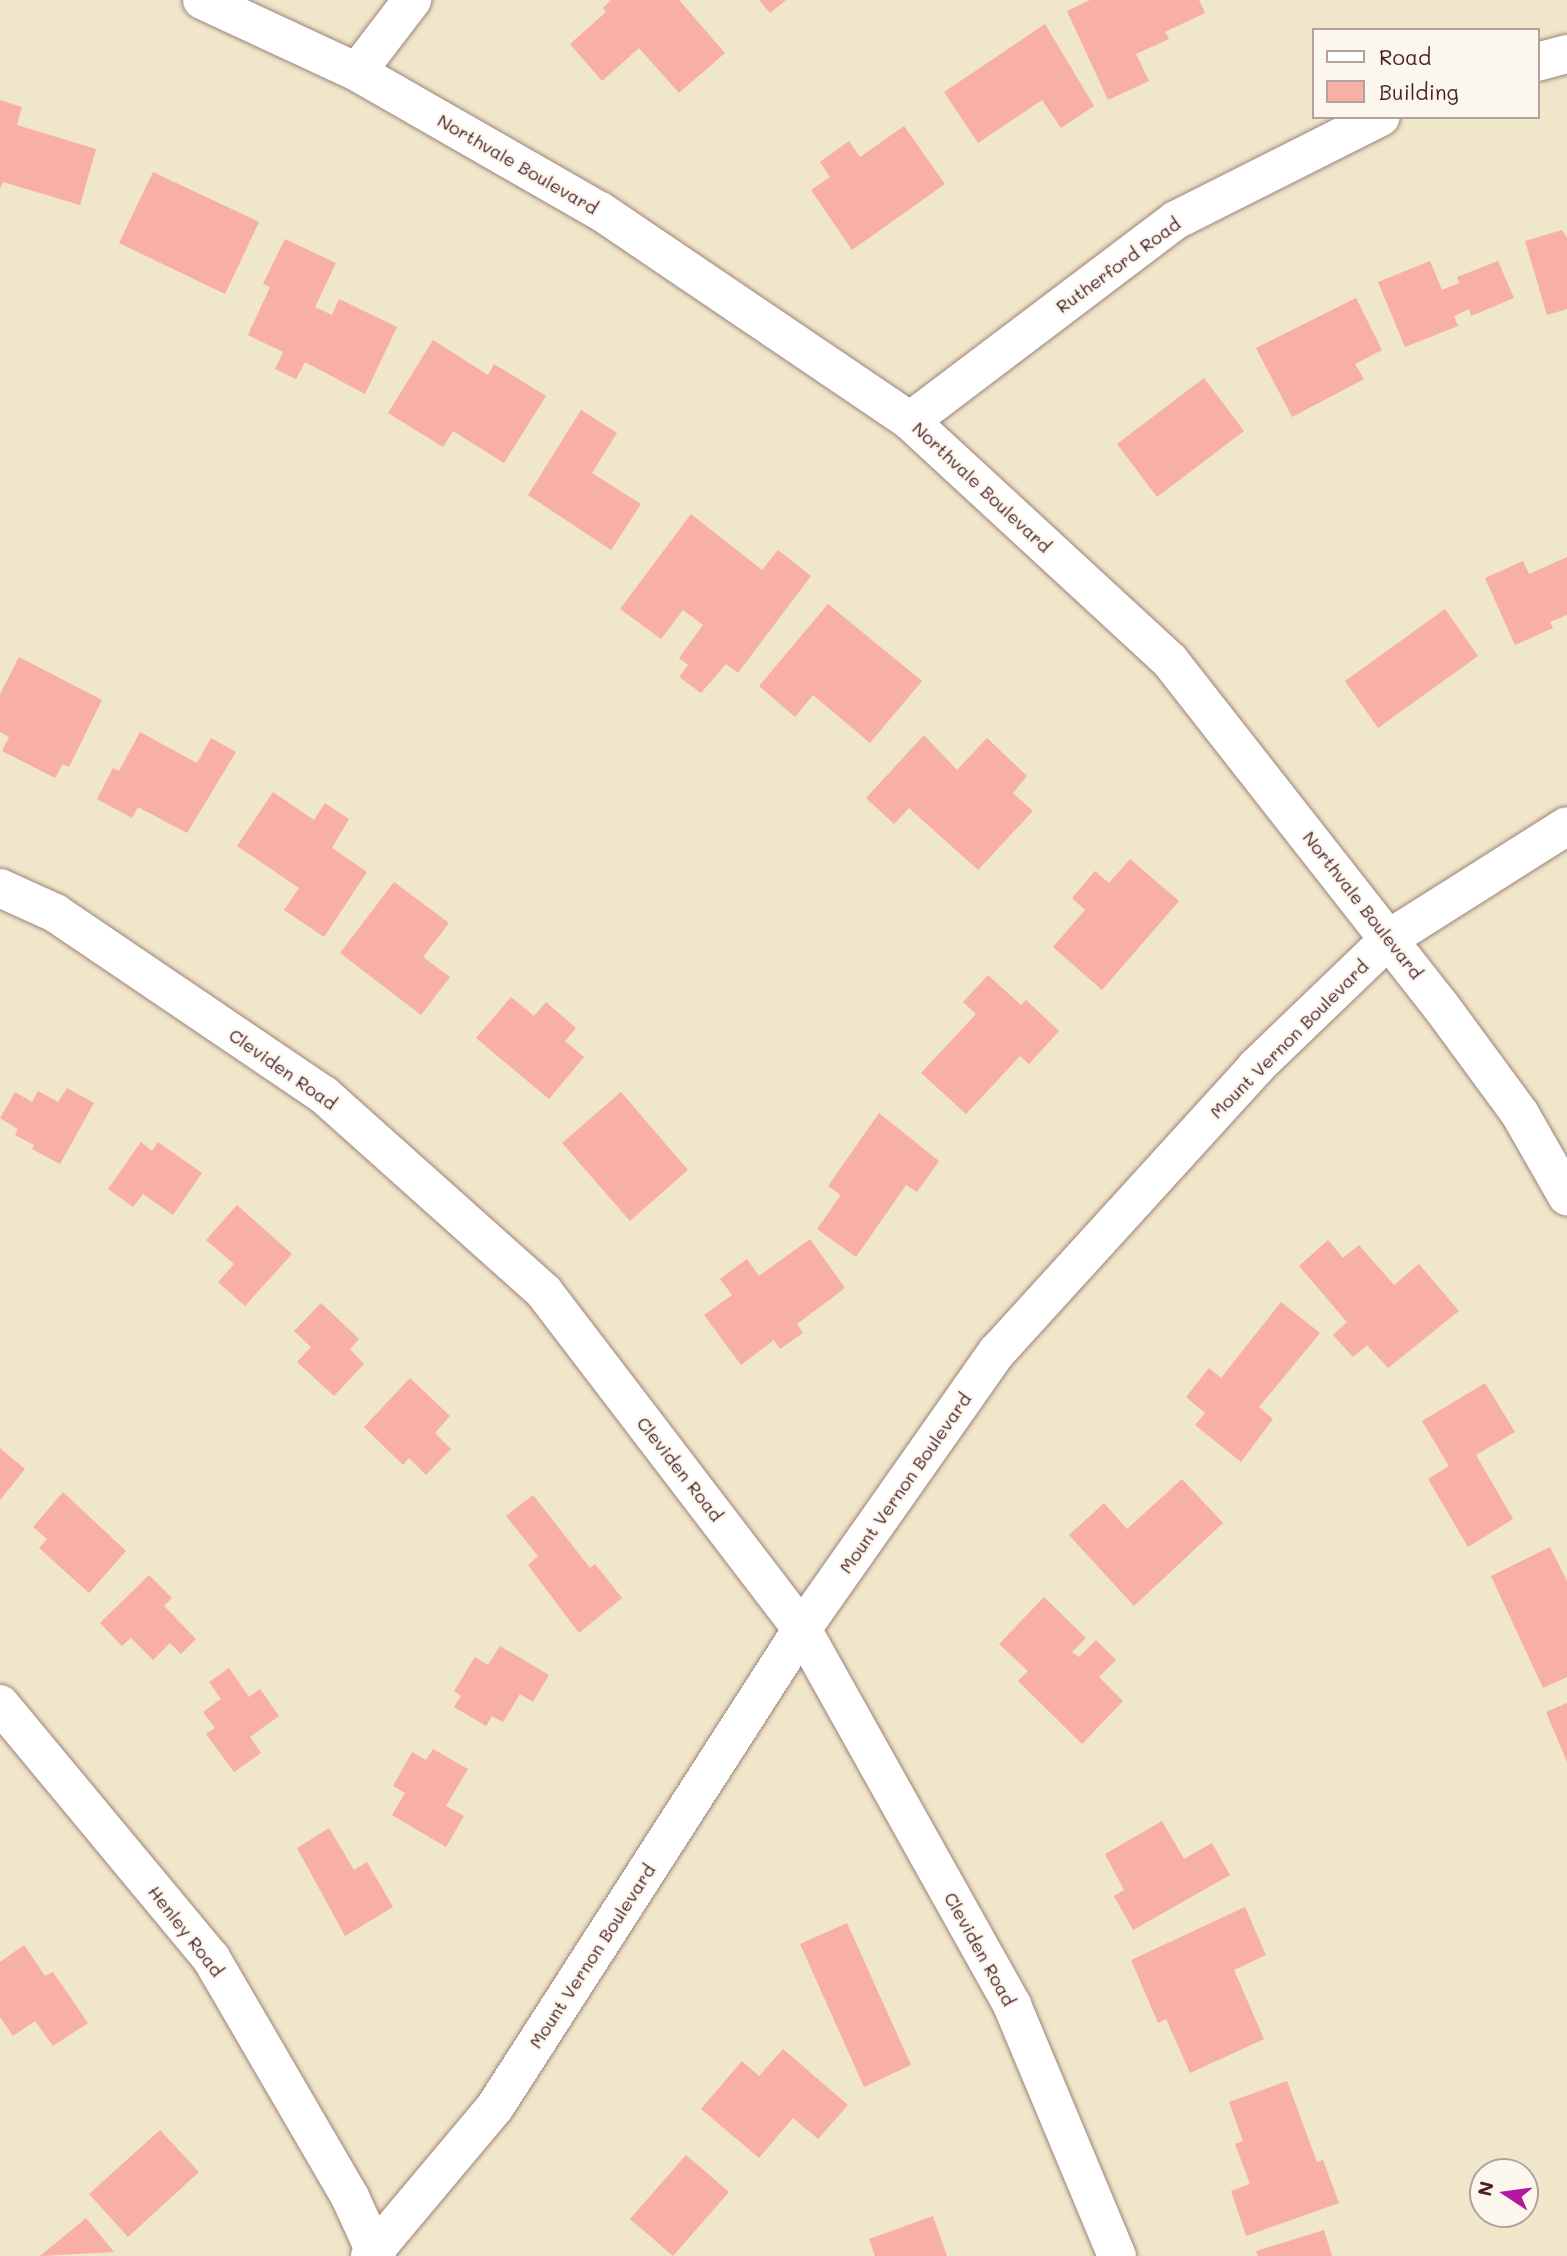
<!DOCTYPE html>
<html>
<head>
<meta charset="utf-8">
<style>
	body { margin:0 }
	#map { position:relative; width:1567px; height:2256px; overflow:hidden; background:#f0e6ca; font-family:Mali,sans-serif }
	div>[style] { position:absolute }
	.building>* { inset:0; background:#f7afa6 }
	.roads { filter:drop-shadow(0 0 2px #9d827a) drop-shadow(0 0 2px #9d827a) }
	.minor>* { height:38px; margin:-19px; padding:0 19px; transform-origin:19px; border-radius:19px; background:#fff }
	span { translate:-50% -50%; white-space:nowrap; text-align:center; line-height:1.15; -webkit-text-stroke:5px #fbf7ec; paint-order:stroke }
	.street-label { font-size:18px; color:#4a1f2b }
	.legend { position:absolute; left:1312px; top:28px; width:228px; height:91px; box-sizing:border-box; background:#fbf7ec; border:2px solid #b4a19f; margin:0; padding:9px 12px; list-style:none; font-size:21px; color:#4a1f2b }
	.legend li { display:flex; align-items:center; gap:14px; height:35px }
	.legend b { width:35px; border:2px solid #b4a19f }
	.north { position:absolute; left:1469px; top:2158px; width:70px; height:70px; box-sizing:border-box; background:#fbf7ec; border:2px solid #b4a19f; border-radius:50%; rotate:283deg; font-size:19px; font-weight:700; line-height:28px; text-align:center; color:#4a1f2b }
	.north::after { content:''; display:block; margin:auto; width:24px; height:32px; background:#b5179e; clip-path:polygon(50% 0,100% 100%,50% 72%,0 100%) }
</style>
</head>
<body>
<div id="map">
	<div class="building">
		<i style="clip-path:polygon(611px 0,679px 0,725px 53px,679px 93px,639px 48px,602px 81px,570px 44px,606px 12px,603px 8px)"></i>
		<i style="clip-path:polygon(759px 0,786px 0,770px 13px)"></i>
		<i style="clip-path:polygon(1090px 0,1199px 0,1205px 13px,1165px 32px,1169px 39px,1136px 54px,1149px 81px,1108px 100px,1067px 11px)"></i>
		<i style="clip-path:polygon(1045px 24px,1094px 106px,1061px 128px,1042px 100px,978px 143px,944px 92px)"></i>
		<i style="clip-path:polygon(0 100px,22px 107px,17px 125px,96px 149px,80px 205px,3px 182px,0 189px)"></i>
		<i style="clip-path:polygon(904px 126px,945px 184px,852px 250px,811px 190px,830px 177px,820px 162px,849px 141px,860px 157px)"></i>
		<i style="clip-path:polygon(153px 172px,259px 222px,225px 294px,119px 243px)"></i>
		<i style="clip-path:polygon(1562px 230px,1567px 238px,1567px 309px,1547px 315px,1525px 241px)"></i>
		<i style="clip-path:polygon(285px 239px,336px 263px,315px 307px,332px 315px,339px 299px,397px 327px,365px 394px,305px 362px,296px 379px,275px 369px,283px 352px,248px 335px,270px 287px,263px 284px)"></i>
		<i style="clip-path:polygon(1430px 261px,1442px 290px,1459px 283px,1457px 277px,1498px 261px,1514px 298px,1471px 316px,1469px 309px,1454px 316px,1458px 326px,1405px 347px,1378px 282px)"></i>
		<i style="clip-path:polygon(1356px 298px,1382px 350px,1355px 364px,1364px 379px,1292px 417px,1256px 348px)"></i>
		<i style="clip-path:polygon(433px 340px,488px 375px,494px 364px,546px 396px,504px 463px,453px 431px,443px 447px,388px 413px)"></i>
		<i style="clip-path:polygon(1204px 378px,1244px 431px,1157px 497px,1117px 444px)"></i>
		<i style="clip-path:polygon(581px 410px,617px 433px,592px 473px,641px 504px,611px 550px,528px 495px)"></i>
		<i style="clip-path:polygon(691px 514px,762px 570px,778px 550px,811px 576px,738px 673px,726px 664px,701px 693px,679px 677px,688px 665px,679px 658px,703px 625px,683px 610px,661px 639px,620px 609px)"></i>
		<i style="clip-path:polygon(1567px 557px,1567px 615px,1550px 622px,1553px 628px,1515px 645px,1485px 578px,1523px 561px,1529px 574px)"></i>
		<i style="clip-path:polygon(828px 604px,922px 681px,870px 743px,813px 695px,795px 717px,759px 686px)"></i>
		<i style="clip-path:polygon(1445px 609px,1478px 656px,1378px 728px,1345px 681px)"></i>
		<i style="clip-path:polygon(19px 657px,102px 700px,69px 767px,63px 764px,55px 778px,2px 751px,9px 737px,0 732px,0 694px)"></i>
		<i style="clip-path:polygon(140px 732px,197px 763px,211px 738px,236px 752px,187px 833px,138px 807px,132px 818px,97px 799px,113px 768px,119px 771px)"></i>
		<i style="clip-path:polygon(924px 735px,957px 770px,987px 738px,1027px 776px,1013px 793px,1033px 811px,978px 870px,909px 808px,894px 824px,866px 798px)"></i>
		<i style="clip-path:polygon(273px 792px,314px 820px,325px 803px,349px 819px,332px 848px,367px 872px,324px 937px,284px 910px,299px 888px,237px 846px)"></i>
		<i style="clip-path:polygon(1130px 859px,1179px 901px,1102px 990px,1053px 947px,1085px 910px,1072px 898px,1095px 871px,1109px 883px)"></i>
		<i style="clip-path:polygon(394px 882px,449px 923px,423px 957px,450px 977px,421px 1015px,340px 953px)"></i>
		<i style="clip-path:polygon(988px 975px,1021px 1005px,1026px 1000px,1059px 1031px,1029px 1064px,1020px 1056px,966px 1114px,921px 1073px,976px 1014px,963px 1002px)"></i>
		<i style="clip-path:polygon(511px 997px,534px 1016px,546px 1002px,576px 1028px,565px 1041px,584px 1057px,549px 1099px,476px 1038px)"></i>
		<i style="clip-path:polygon(67px 1088px,94px 1103px,60px 1164px,32px 1149px,34px 1145px,15px 1135px,18px 1129px,0 1118px,15px 1092px,32px 1102px,38px 1091px,58px 1102px)"></i>
		<i style="clip-path:polygon(621px 1092px,688px 1170px,630px 1221px,562px 1143px)"></i>
		<i style="clip-path:polygon(879px 1113px,939px 1161px,917px 1192px,906px 1185px,856px 1257px,817px 1229px,841px 1195px,828px 1186px)"></i>
		<i style="clip-path:polygon(141px 1142px,152px 1151px,158px 1142px,202px 1173px,173px 1215px,143px 1194px,133px 1207px,108px 1189px)"></i>
		<i style="clip-path:polygon(237px 1205px,292px 1254px,245px 1306px,218px 1282px,234px 1264px,206px 1240px)"></i>
		<i style="clip-path:polygon(810px 1239px,845px 1288px,797px 1324px,803px 1333px,780px 1349px,774px 1340px,741px 1365px,704px 1315px,732px 1295px,720px 1279px,747px 1259px,759px 1276px)"></i>
		<i style="clip-path:polygon(1328px 1240px,1343px 1258px,1359px 1245px,1394px 1285px,1419px 1264px,1459px 1311px,1388px 1368px,1367px 1345px,1353px 1357px,1333px 1335px,1347px 1322px,1299px 1266px)"></i>
		<i style="clip-path:polygon(1281px 1302px,1320px 1333px,1259px 1407px,1273px 1419px,1241px 1462px,1195px 1425px,1205px 1413px,1186px 1397px,1209px 1368px,1221px 1378px)"></i>
		<i style="clip-path:polygon(321px 1303px,359px 1339px,350px 1349px,364px 1364px,334px 1396px,297px 1362px,311px 1347px,294px 1331px)"></i>
		<i style="clip-path:polygon(410px 1378px,450px 1416px,435px 1433px,451px 1449px,426px 1475px,409px 1458px,403px 1465px,364px 1427px)"></i>
		<i style="clip-path:polygon(1485px 1383px,1515px 1432px,1476px 1455px,1513px 1519px,1468px 1547px,1428px 1479px,1449px 1466px,1422px 1421px)"></i>
		<i style="clip-path:polygon(0 1448px,25px 1469px,0 1500px)"></i>
		<i style="clip-path:polygon(1182px 1479px,1223px 1523px,1134px 1606px,1069px 1535px,1104px 1503px,1127px 1529px)"></i>
		<i style="clip-path:polygon(63px 1492px,126px 1551px,89px 1593px,39px 1548px,47px 1539px,33px 1527px)"></i>
		<i style="clip-path:polygon(533px 1495px,590px 1568px,595px 1564px,622px 1598px,579px 1633px,528px 1565px,538px 1556px,506px 1516px)"></i>
		<i style="clip-path:polygon(1550px 1547px,1567px 1581px,1567px 1677px,1543px 1688px,1491px 1576px)"></i>
		<i style="clip-path:polygon(149px 1575px,172px 1598px,164px 1606px,196px 1639px,181px 1654px,170px 1643px,153px 1660px,131px 1638px,122px 1646px,100px 1623px)"></i>
		<i style="clip-path:polygon(1044px 1597px,1086px 1638px,1072px 1652px,1079px 1657px,1096px 1640px,1116px 1660px,1099px 1677px,1123px 1701px,1082px 1744px,1018px 1681px,1028px 1671px,999px 1644px)"></i>
		<i style="clip-path:polygon(500px 1646px,549px 1675px,533px 1702px,520px 1694px,503px 1722px,492px 1716px,486px 1726px,454px 1707px,461px 1696px,454px 1691px,475px 1657px,488px 1665px)"></i>
		<i style="clip-path:polygon(229px 1668px,249px 1697px,260px 1689px,279px 1716px,250px 1737px,261px 1753px,234px 1772px,206px 1734px,215px 1728px,203px 1712px,221px 1699px,209px 1682px)"></i>
		<i style="clip-path:polygon(1567px 1703px,1567px 1762px,1546px 1712px)"></i>
		<i style="clip-path:polygon(433px 1749px,468px 1769px,446px 1806px,464px 1816px,446px 1847px,392px 1815px,405px 1793px,393px 1786px,412px 1752px,426px 1760px)"></i>
		<i style="clip-path:polygon(1162px 1821px,1184px 1859px,1212px 1843px,1230px 1875px,1133px 1930px,1114px 1896px,1124px 1890px,1105px 1854px)"></i>
		<i style="clip-path:polygon(329px 1828px,354px 1870px,367px 1862px,393px 1907px,345px 1936px,297px 1848px)"></i>
		<i style="clip-path:polygon(1245px 1907px,1266px 1955px,1234px 1970px,1264px 2039px,1190px 2073px,1166px 2019px,1158px 2023px,1131px 1960px)"></i>
		<i style="clip-path:polygon(847px 1923px,911px 2065px,864px 2087px,800px 1944px)"></i>
		<i style="clip-path:polygon(24px 1945px,45px 1976px,53px 1972px,88px 2023px,53px 2046px,35px 2021px,13px 2036px,0 2017px,0 1962px)"></i>
		<i style="clip-path:polygon(783px 2049px,848px 2105px,818px 2139px,793px 2118px,759px 2158px,701px 2109px,742px 2061px,759px 2076px)"></i>
		<i style="clip-path:polygon(1287px 2081px,1317px 2162px,1323px 2160px,1339px 2203px,1246px 2236px,1231px 2191px,1250px 2184px,1235px 2144px,1243px 2141px,1229px 2102px)"></i>
		<i style="clip-path:polygon(160px 2130px,199px 2172px,128px 2237px,89px 2194px)"></i>
		<i style="clip-path:polygon(686px 2155px,729px 2192px,673px 2256px,630px 2219px)"></i>
		<i style="clip-path:polygon(933px 2216px,947px 2256px,875px 2256px,869px 2239px)"></i>
		<i style="clip-path:polygon(86px 2218px,114px 2252px,40px 2256px)"></i>
		<i style="clip-path:polygon(1324px 2230px,1332px 2256px,1258px 2256px,1256px 2251px)"></i>
	</div>
	<div class="roads">
		<div class="minor">
			<i style="left:202px;top:0;width:171px;rotate:24.9deg"></i>
			<i style="left:357px;top:72px;width:280px;rotate:29.8deg"></i>
			<i style="left:600px;top:211px;width:374px;rotate:34.1deg"></i>
			<i style="left:910px;top:421px;width:354px;rotate:42.7deg"></i>
			<i style="left:1170px;top:661px;width:437px;rotate:51.9deg"></i>
			<i style="left:1440px;top:1005px;width:135px;rotate:53.7deg"></i>
			<i style="left:1520px;top:1114px;width:95px;rotate:60.2deg"></i>
			<i style="left:1537px;top:62px;width:31px;rotate:-15deg"></i>
			<i style="left:357px;top:72px;width:91px;rotate:-52.6deg"></i>
			<i style="left:910px;top:421px;width:333px;rotate:-37.1deg"></i>
			<i style="left:1176px;top:220px;width:229px;rotate:-26.7deg"></i>
			<i style="left:0;top:888px;width:60px;rotate:24.4deg"></i>
			<i style="left:55px;top:913px;width:325px;rotate:34.1deg"></i>
			<i style="left:324px;top:1095px;width:295px;rotate:41.8deg"></i>
			<i style="left:544px;top:1292px;width:424px;rotate:52.6deg"></i>
			<i style="left:802px;top:1629px;width:431px;rotate:60.8deg"></i>
			<i style="left:1012px;top:2005px;width:272px;rotate:67.3deg"></i>
			<i style="left:0;top:1704px;width:330px;rotate:50.3deg"></i>
			<i style="left:211px;top:1958px;width:276px;rotate:59.8deg"></i>
			<i style="left:350px;top:2197px;width:65px;rotate:65.4deg"></i>
			<i style="left:370px;top:2256px;width:194px;rotate:-50deg"></i>
			<i style="left:495px;top:2107px;width:568px;rotate:-57.29deg"></i>
			<i style="left:802px;top:1629px;width:339px;rotate:-54.9deg"></i>
			<i style="left:997px;top:1352px;width:385px;rotate:-47.7deg"></i>
			<i style="left:1256px;top:1067px;width:186px;rotate:-43.9deg"></i>
			<i style="left:1390px;top:938px;width:209px;rotate:-32.3deg"></i>
		</div>
	</div>
	<div class="street-label">
		<span style="left:518px;top:164px;rotate:30deg">Northvale Boulevard</span>
		<span style="left:1118px;top:265px;rotate:-36deg">Rutherford Road</span>
		<span style="left:982px;top:487px;rotate:43deg">Northvale Boulevard</span>
		<span style="left:1363px;top:905px;rotate:52deg">Northvale Boulevard</span>
		<span style="left:1289px;top:1039px;rotate:-45deg">Mount Vernon Boulevard</span>
		<span style="left:283px;top:1069px;rotate:35deg">Cleviden Road</span>
		<span style="left:680px;top:1469px;rotate:52deg">Cleviden Road</span>
		<span style="left:905px;top:1483px;rotate:-55deg">Mount Vernon Boulevard</span>
		<span style="left:186px;top:1931px;rotate:52deg">Henley Road</span>
		<span style="left:980px;top:1949px;rotate:61deg">Cleviden Road</span>
		<span style="left:592px;top:1956px;rotate:-57deg">Mount Vernon Boulevard</span>
	</div>
	<ul class="legend">
	<li><b style="height:9px;background:#fff"></b>Road</li>
	<li><b style="height:19px;background:#f7afa6"></b>Building</li>
	</ul>
	<div class="north">N</div>
</div>
</body>
</html>
